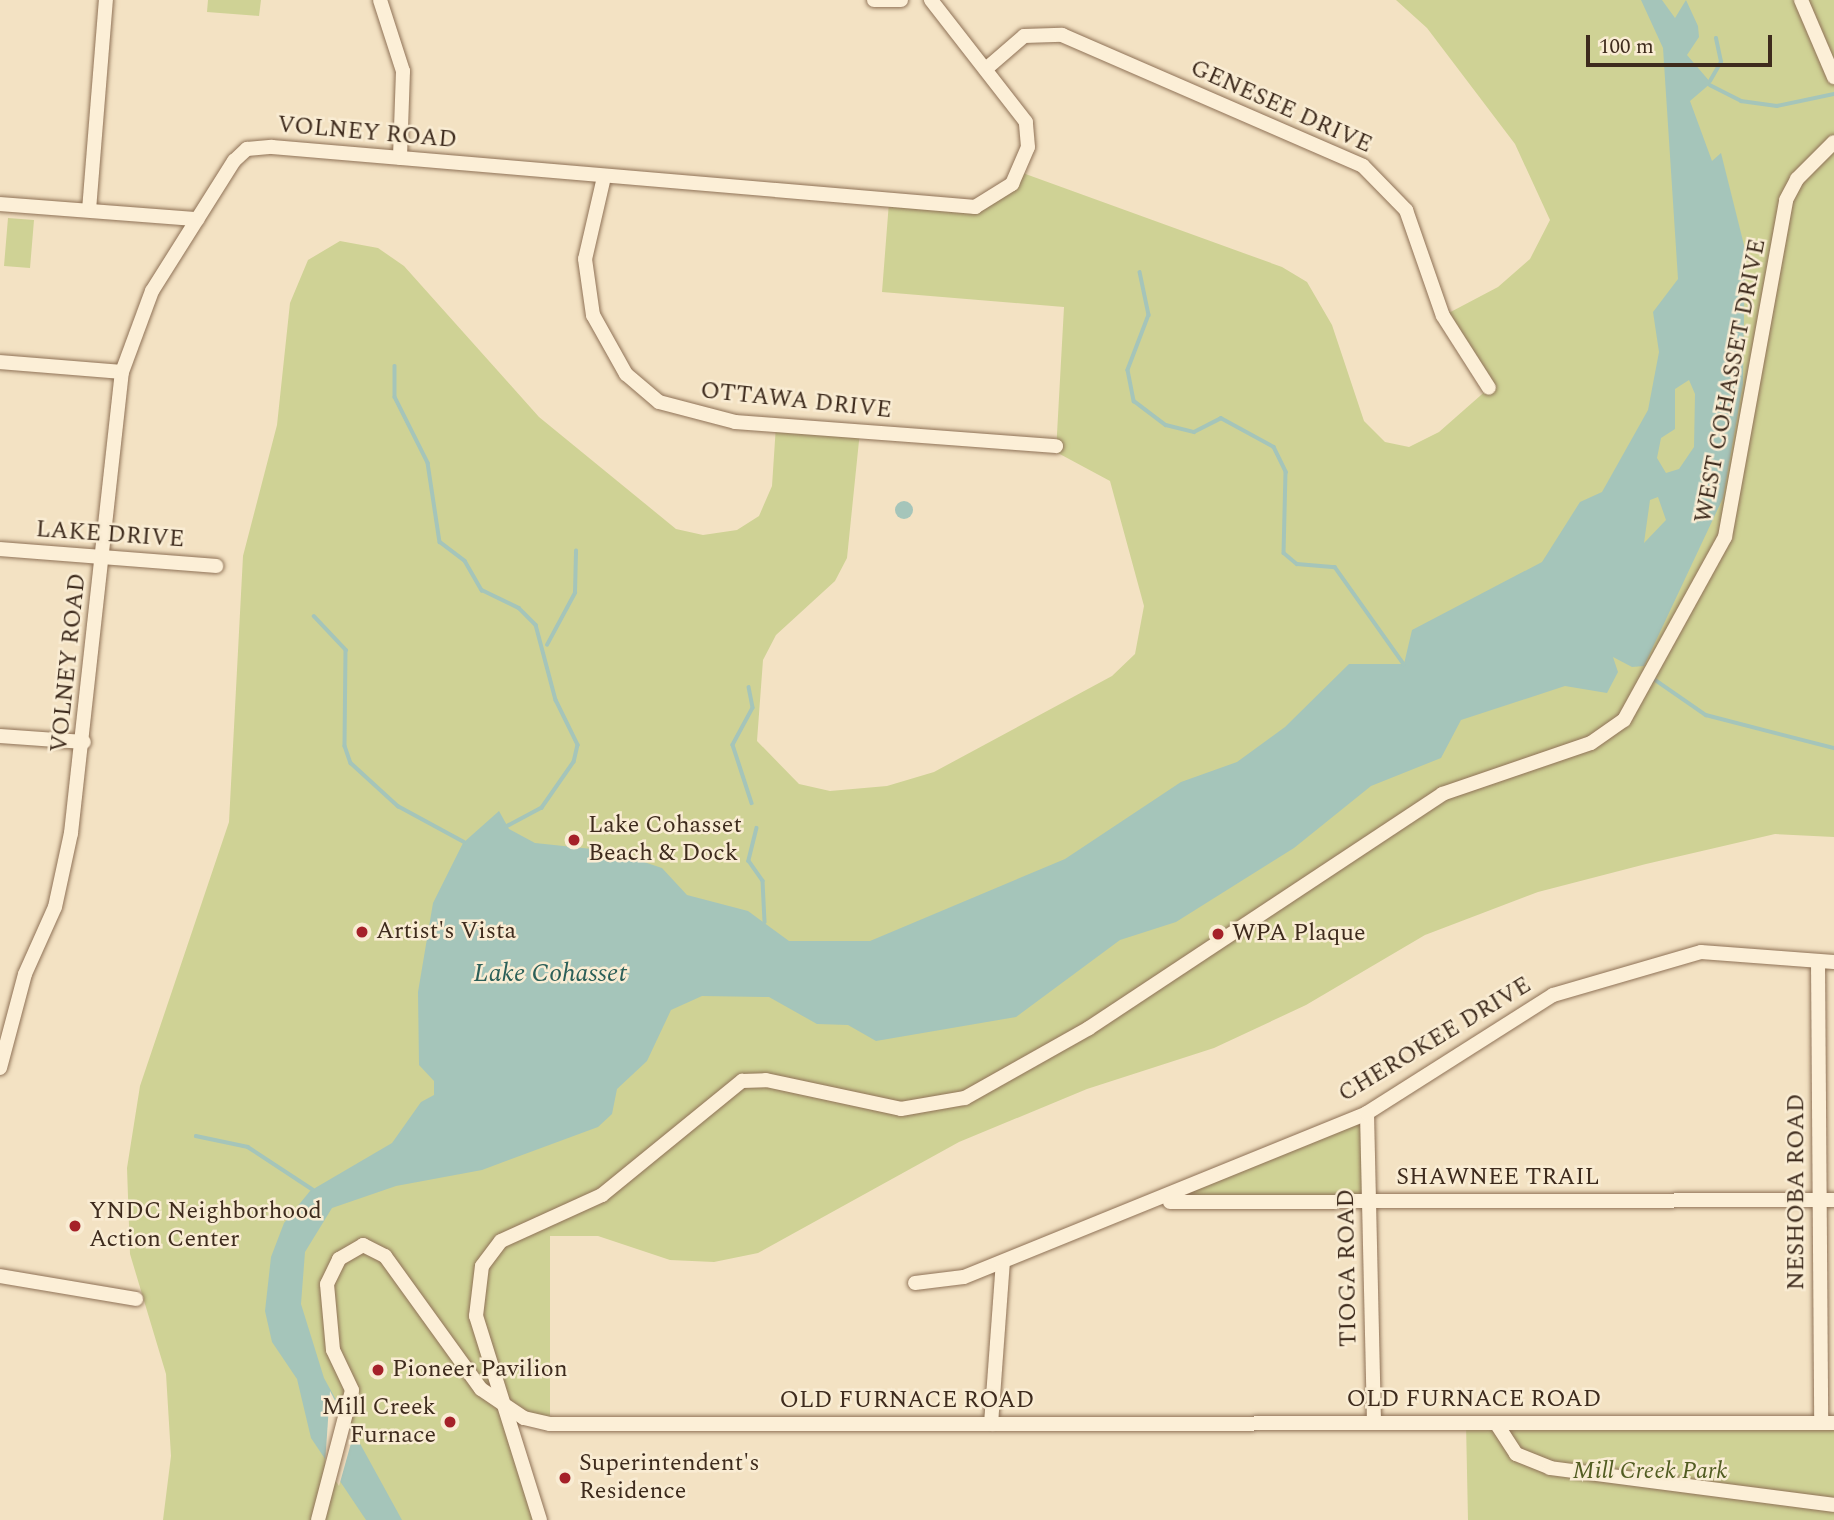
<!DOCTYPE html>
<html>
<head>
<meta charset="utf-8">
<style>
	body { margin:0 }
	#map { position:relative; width:1834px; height:1520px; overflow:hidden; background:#f3e2c3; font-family:Spectral,serif }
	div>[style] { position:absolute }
	.green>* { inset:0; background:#cfd295 }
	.water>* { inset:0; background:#a5c5ba }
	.round { border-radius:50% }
	.pier>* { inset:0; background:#f3e2c3 }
	.stream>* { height:3.5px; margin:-1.75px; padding:0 1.75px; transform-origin:1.75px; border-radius:1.75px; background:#a5c5ba }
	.roads { filter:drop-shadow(0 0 2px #8f7257) drop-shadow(0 0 2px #8f7257) }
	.street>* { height:14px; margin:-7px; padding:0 7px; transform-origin:7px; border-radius:7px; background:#fcefd7 }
	.dots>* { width:19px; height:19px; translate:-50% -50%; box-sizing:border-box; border:4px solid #f9ecd3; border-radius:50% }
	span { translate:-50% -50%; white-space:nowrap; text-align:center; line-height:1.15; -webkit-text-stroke:5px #f9ecd3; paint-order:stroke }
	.street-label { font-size:24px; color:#3e2b1d }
	.poi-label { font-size:24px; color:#3e2b1d }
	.left { translate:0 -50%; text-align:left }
	.right { translate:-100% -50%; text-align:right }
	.park-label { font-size:24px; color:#515c21; font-style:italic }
	.water-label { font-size:26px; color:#2b5f58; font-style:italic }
	.scale { position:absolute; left:1586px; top:35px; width:186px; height:32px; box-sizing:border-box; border:4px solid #3e2b1d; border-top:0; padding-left:9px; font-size:21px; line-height:24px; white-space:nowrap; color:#3e2b1d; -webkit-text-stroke:5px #f9ecd3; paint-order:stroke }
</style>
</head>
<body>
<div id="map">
	<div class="green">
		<i style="clip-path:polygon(208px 0,261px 0,259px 16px,207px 12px)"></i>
		<i style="clip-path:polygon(1396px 0,1834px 0,1834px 837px,1775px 834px,1646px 864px,1538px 892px,1425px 935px,1306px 1005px,1214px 1048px,1087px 1089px,959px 1142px,758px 1253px,714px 1262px,670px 1260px,598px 1236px,550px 1236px,550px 1424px,507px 1407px,540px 1520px,163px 1520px,171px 1456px,166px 1374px,130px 1254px,127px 1168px,140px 1086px,229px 822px,243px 556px,277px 425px,290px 303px,308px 260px,340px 241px,378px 248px,404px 266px,539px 417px,676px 529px,703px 535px,737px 530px,759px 516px,772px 486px,776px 425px,860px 431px,847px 558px,835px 581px,776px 635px,763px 660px,757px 741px,799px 784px,830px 791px,887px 786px,934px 772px,1112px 676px,1135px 654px,1144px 606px,1110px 481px,1056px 452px,1064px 307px,882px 292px,889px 202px,975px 207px,1020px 172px,1282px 267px,1307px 282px,1332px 325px,1364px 421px,1385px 442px,1409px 447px,1439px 432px,1489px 388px,1443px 316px,1498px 287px,1530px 259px,1550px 220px,1515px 144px,1427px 28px)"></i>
		<i style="clip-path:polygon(8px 218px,34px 220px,30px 268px,4px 266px)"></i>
		<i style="clip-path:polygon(1367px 1113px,1369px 1201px,1162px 1202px)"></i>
		<i style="clip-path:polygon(1466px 1423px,1834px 1423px,1834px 1520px,1468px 1520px)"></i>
	</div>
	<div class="water">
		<i style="clip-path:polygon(evenodd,1641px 0,1662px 0,1675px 18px,1686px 0,1698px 26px,1699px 37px,1687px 55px,1711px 83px,1690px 101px,1712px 161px,1721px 153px,1745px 249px,1743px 384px,1723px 498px,1644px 666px,1632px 667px,1613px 657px,1618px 672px,1607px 693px,1565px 686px,1461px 720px,1441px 758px,1371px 786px,1294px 848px,1176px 922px,1120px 940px,1016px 1017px,876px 1041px,848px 1025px,817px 1024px,769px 997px,702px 996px,671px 1010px,647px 1061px,617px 1089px,612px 1114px,598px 1127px,482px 1170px,396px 1186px,332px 1208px,305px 1252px,301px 1304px,324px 1378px,402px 1520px,366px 1520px,311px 1438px,297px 1379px,272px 1342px,265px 1311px,271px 1257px,284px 1223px,310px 1191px,392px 1143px,421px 1102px,434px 1095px,434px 1081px,419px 1065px,418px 992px,433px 903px,463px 843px,499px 811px,509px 829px,535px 843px,611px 851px,662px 868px,687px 895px,748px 911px,789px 941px,870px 941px,1065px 859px,1181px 782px,1237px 762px,1285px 727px,1349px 664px,1404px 664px,1412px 630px,1542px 562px,1580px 502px,1602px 492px,1648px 410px,1659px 352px,1653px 312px,1678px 279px,1663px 48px,1641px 0,1689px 380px,1695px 394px,1694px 447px,1679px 469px,1666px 473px,1657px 458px,1661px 438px,1675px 429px,1675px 389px,1689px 380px,1641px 0,1658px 497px,1666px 520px,1644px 543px,1650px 500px,1658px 497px)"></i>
		<i class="round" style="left:895px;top:501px;width:18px;height:18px"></i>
	</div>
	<div class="pier">
		<i style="clip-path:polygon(330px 1391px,353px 1436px,339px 1486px,325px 1464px)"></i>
	</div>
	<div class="stream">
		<i style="left:1710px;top:81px;width:22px;rotate:-60deg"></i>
		<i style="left:1721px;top:62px;width:24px;rotate:-102deg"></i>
		<i style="left:1710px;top:85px;width:35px;rotate:27deg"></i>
		<i style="left:1741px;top:101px;width:36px;rotate:8deg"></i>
		<i style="left:1777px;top:106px;width:58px;rotate:-11.9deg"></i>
		<i style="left:1140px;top:272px;width:44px;rotate:78.2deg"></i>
		<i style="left:1149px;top:315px;width:59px;rotate:110.9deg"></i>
		<i style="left:1128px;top:370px;width:32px;rotate:79deg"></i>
		<i style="left:1134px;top:401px;width:40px;rotate:37deg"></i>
		<i style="left:1166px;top:425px;width:29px;rotate:14deg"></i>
		<i style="left:1194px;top:432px;width:30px;rotate:-27deg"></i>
		<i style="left:1221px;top:418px;width:60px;rotate:28.7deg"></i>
		<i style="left:1274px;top:447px;width:28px;rotate:64deg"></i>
		<i style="left:1286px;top:472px;width:81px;rotate:91.4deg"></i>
		<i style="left:1284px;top:553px;width:17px;rotate:40deg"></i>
		<i style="left:1297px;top:564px;width:38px;rotate:5deg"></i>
		<i style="left:1335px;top:567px;width:119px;rotate:54.6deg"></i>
		<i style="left:395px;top:366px;width:31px;rotate:90deg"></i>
		<i style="left:395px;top:397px;width:74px;rotate:63.4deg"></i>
		<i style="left:428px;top:463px;width:80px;rotate:81.4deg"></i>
		<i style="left:440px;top:542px;width:31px;rotate:37deg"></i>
		<i style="left:465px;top:561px;width:34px;rotate:60deg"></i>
		<i style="left:482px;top:590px;width:41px;rotate:25.9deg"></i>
		<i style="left:519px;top:608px;width:24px;rotate:45deg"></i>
		<i style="left:536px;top:625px;width:78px;rotate:75.1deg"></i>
		<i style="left:556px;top:700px;width:50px;rotate:63.9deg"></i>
		<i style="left:578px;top:745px;width:17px;rotate:103deg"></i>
		<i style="left:574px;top:762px;width:56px;rotate:124.8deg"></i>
		<i style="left:542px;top:808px;width:40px;rotate:152deg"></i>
		<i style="left:314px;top:616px;width:47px;rotate:46.7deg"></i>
		<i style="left:346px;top:650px;width:96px;rotate:90.6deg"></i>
		<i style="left:345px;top:746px;width:18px;rotate:71deg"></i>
		<i style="left:351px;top:763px;width:64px;rotate:42.5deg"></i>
		<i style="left:398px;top:806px;width:75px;rotate:28.6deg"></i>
		<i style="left:547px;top:645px;width:59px;rotate:-61.7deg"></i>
		<i style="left:575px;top:593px;width:42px;rotate:-88.6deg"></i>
		<i style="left:1651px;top:677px;width:67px;rotate:34.6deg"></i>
		<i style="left:1706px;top:715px;width:132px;rotate:14.5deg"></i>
		<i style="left:749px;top:687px;width:21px;rotate:79deg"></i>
		<i style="left:753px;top:708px;width:42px;rotate:118.4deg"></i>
		<i style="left:733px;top:745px;width:61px;rotate:71.9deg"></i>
		<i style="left:757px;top:828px;width:34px;rotate:104deg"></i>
		<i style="left:749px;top:861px;width:24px;rotate:55deg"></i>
		<i style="left:763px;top:881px;width:41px;rotate:87.2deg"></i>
		<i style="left:196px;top:1136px;width:53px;rotate:11.9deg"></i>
		<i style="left:248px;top:1147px;width:77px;rotate:33.3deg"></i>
	</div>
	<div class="roads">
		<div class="street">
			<i style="left:380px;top:0;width:75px;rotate:72.1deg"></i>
			<i style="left:403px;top:71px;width:87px;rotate:92deg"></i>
			<i style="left:874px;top:0;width:27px"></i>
			<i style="left:1801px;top:0;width:84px;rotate:66.8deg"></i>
			<i style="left:987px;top:68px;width:49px;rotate:-40.9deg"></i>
			<i style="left:1024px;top:36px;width:38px;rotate:-2deg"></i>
			<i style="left:1062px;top:35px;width:328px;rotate:23.5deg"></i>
			<i style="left:1363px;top:166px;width:62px;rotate:45.7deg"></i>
			<i style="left:1406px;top:210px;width:112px;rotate:70.8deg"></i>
			<i style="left:1443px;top:316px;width:85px;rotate:57.4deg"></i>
			<i style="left:604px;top:177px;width:84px;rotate:103deg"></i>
			<i style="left:585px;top:259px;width:57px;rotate:81.9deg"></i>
			<i style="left:593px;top:315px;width:68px;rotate:60.8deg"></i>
			<i style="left:626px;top:374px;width:43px;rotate:40.3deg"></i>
			<i style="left:659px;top:402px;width:79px;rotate:14.7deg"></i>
			<i style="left:735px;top:422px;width:322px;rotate:4.3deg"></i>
			<i style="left:0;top:204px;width:198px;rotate:4.4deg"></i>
			<i style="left:89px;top:210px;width:211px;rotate:-85.4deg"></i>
			<i style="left:0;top:362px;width:122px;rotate:4.7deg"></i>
			<i style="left:0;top:549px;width:217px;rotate:4.5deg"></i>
			<i style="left:0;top:736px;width:84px;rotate:4.1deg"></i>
			<i style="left:1818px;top:961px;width:462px;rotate:89.6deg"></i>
			<i style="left:0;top:1068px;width:97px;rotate:-75.1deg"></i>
			<i style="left:25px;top:974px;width:73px;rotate:-65.9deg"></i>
			<i style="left:55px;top:907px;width:76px;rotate:-77.8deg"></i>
			<i style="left:71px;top:833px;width:464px;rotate:-83.7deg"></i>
			<i style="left:122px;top:372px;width:86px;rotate:-69.7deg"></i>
			<i style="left:152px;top:291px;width:154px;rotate:-57.8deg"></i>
			<i style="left:234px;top:161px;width:18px;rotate:-43deg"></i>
			<i style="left:247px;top:149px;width:25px;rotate:-5deg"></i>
			<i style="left:272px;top:147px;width:706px;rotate:4.88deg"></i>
			<i style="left:975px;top:207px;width:44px;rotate:-31.9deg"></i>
			<i style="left:1012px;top:184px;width:40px;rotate:-66.6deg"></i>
			<i style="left:1028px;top:147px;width:25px;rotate:-95deg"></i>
			<i style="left:1026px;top:122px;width:155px;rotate:-127.9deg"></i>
			<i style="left:1367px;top:1113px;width:310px;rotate:88.7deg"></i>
			<i style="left:1170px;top:1202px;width:664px;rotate:-0.17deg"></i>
			<i style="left:0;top:1276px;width:138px;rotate:9.6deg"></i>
			<i style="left:915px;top:1283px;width:49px;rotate:-7deg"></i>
			<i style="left:964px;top:1277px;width:435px;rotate:-22.1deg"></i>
			<i style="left:1367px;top:1113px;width:220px;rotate:-32.4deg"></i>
			<i style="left:1553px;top:995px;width:154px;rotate:-16.2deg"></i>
			<i style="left:1701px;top:952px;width:133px;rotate:4.3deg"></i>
			<i style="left:1496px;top:1423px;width:37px;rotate:57deg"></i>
			<i style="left:1516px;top:1454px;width:37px;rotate:22deg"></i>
			<i style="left:1550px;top:1468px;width:286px;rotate:7.4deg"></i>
			<i style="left:991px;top:1424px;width:162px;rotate:-85.8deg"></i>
			<i style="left:318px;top:1520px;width:134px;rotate:-75.3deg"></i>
			<i style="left:352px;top:1390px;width:44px;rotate:-115.4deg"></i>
			<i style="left:333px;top:1350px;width:66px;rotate:-95.2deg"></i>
			<i style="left:327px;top:1284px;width:28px;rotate:-64deg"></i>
			<i style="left:339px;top:1259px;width:28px;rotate:-30deg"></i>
			<i style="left:363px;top:1245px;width:25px;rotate:27deg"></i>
			<i style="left:385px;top:1256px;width:164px;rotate:54.2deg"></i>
			<i style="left:481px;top:1389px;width:52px;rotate:34deg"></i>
			<i style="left:524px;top:1418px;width:27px;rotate:13deg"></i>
			<i style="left:550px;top:1424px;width:1284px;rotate:-0.04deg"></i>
			<i style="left:540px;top:1520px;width:214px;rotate:-107.4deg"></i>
			<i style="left:476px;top:1316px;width:50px;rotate:-83.2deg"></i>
			<i style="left:482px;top:1266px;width:31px;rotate:-53deg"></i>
			<i style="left:501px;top:1241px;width:111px;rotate:-24.5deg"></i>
			<i style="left:602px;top:1195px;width:181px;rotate:-39.2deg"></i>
			<i style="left:742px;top:1081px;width:24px;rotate:-2deg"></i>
			<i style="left:766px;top:1080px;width:138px;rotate:12.1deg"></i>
			<i style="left:901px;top:1109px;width:65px;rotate:-9.8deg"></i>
			<i style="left:965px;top:1098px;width:142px;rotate:-29.4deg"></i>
			<i style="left:1089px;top:1028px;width:424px;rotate:-33.5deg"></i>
			<i style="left:1442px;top:794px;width:157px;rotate:-18.9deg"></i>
			<i style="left:1591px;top:743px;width:40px;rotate:-34.9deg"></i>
			<i style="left:1624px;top:720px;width:209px;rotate:-61.1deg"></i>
			<i style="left:1725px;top:537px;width:342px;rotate:-79.7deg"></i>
			<i style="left:1786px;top:200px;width:24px;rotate:-62deg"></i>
			<i style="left:1797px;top:179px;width:52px;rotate:-45deg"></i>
		</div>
	</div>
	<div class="dots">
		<i style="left:574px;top:840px;background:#a52129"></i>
		<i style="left:362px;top:932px;background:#a52129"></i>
		<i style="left:1218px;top:934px;background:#a52129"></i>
		<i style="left:75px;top:1226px;background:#a52129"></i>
		<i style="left:378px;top:1370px;background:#a52129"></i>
		<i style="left:450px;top:1422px;background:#a52129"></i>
		<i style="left:565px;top:1478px;background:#a52129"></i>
	</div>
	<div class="street-label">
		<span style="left:1281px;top:107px;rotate:24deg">GENESEE DRIVE</span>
		<span style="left:367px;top:133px;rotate:5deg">VOLNEY ROAD</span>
		<span style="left:1731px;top:381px;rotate:-79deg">WEST COHASSET DRIVE</span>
		<span style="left:796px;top:401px;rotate:6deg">OTTAWA DRIVE</span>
		<span style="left:110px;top:535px;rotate:4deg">LAKE DRIVE</span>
		<span style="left:69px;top:663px;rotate:-84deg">VOLNEY ROAD</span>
		<span style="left:1435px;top:1040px;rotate:-31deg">CHEROKEE DRIVE</span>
		<span style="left:1498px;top:1178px">SHAWNEE TRAIL</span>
		<span style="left:1797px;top:1192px;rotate:-90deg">NESHOBA ROAD</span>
		<span style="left:1348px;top:1268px;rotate:-91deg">TIOGA ROAD</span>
		<span style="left:1474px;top:1400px">OLD FURNACE ROAD</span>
		<span style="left:907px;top:1401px">OLD FURNACE ROAD</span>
	</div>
	<div class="poi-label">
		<span class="left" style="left:588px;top:840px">Lake Cohasset<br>Beach &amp; Dock</span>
		<span class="left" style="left:376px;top:932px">Artist's Vista</span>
		<span class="left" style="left:1232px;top:934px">WPA Plaque</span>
		<span class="left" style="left:89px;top:1226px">YNDC Neighborhood<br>Action Center</span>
		<span class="left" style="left:392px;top:1370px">Pioneer Pavilion</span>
		<span class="right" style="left:436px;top:1422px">Mill Creek<br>Furnace</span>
		<span class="left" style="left:579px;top:1478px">Superintendent's<br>Residence</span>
	</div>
	<div class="park-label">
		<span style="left:1650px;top:1472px">Mill Creek Park</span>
	</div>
	<div class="water-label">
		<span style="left:550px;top:974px">Lake Cohasset</span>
	</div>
	<div class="scale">100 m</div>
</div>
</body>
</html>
